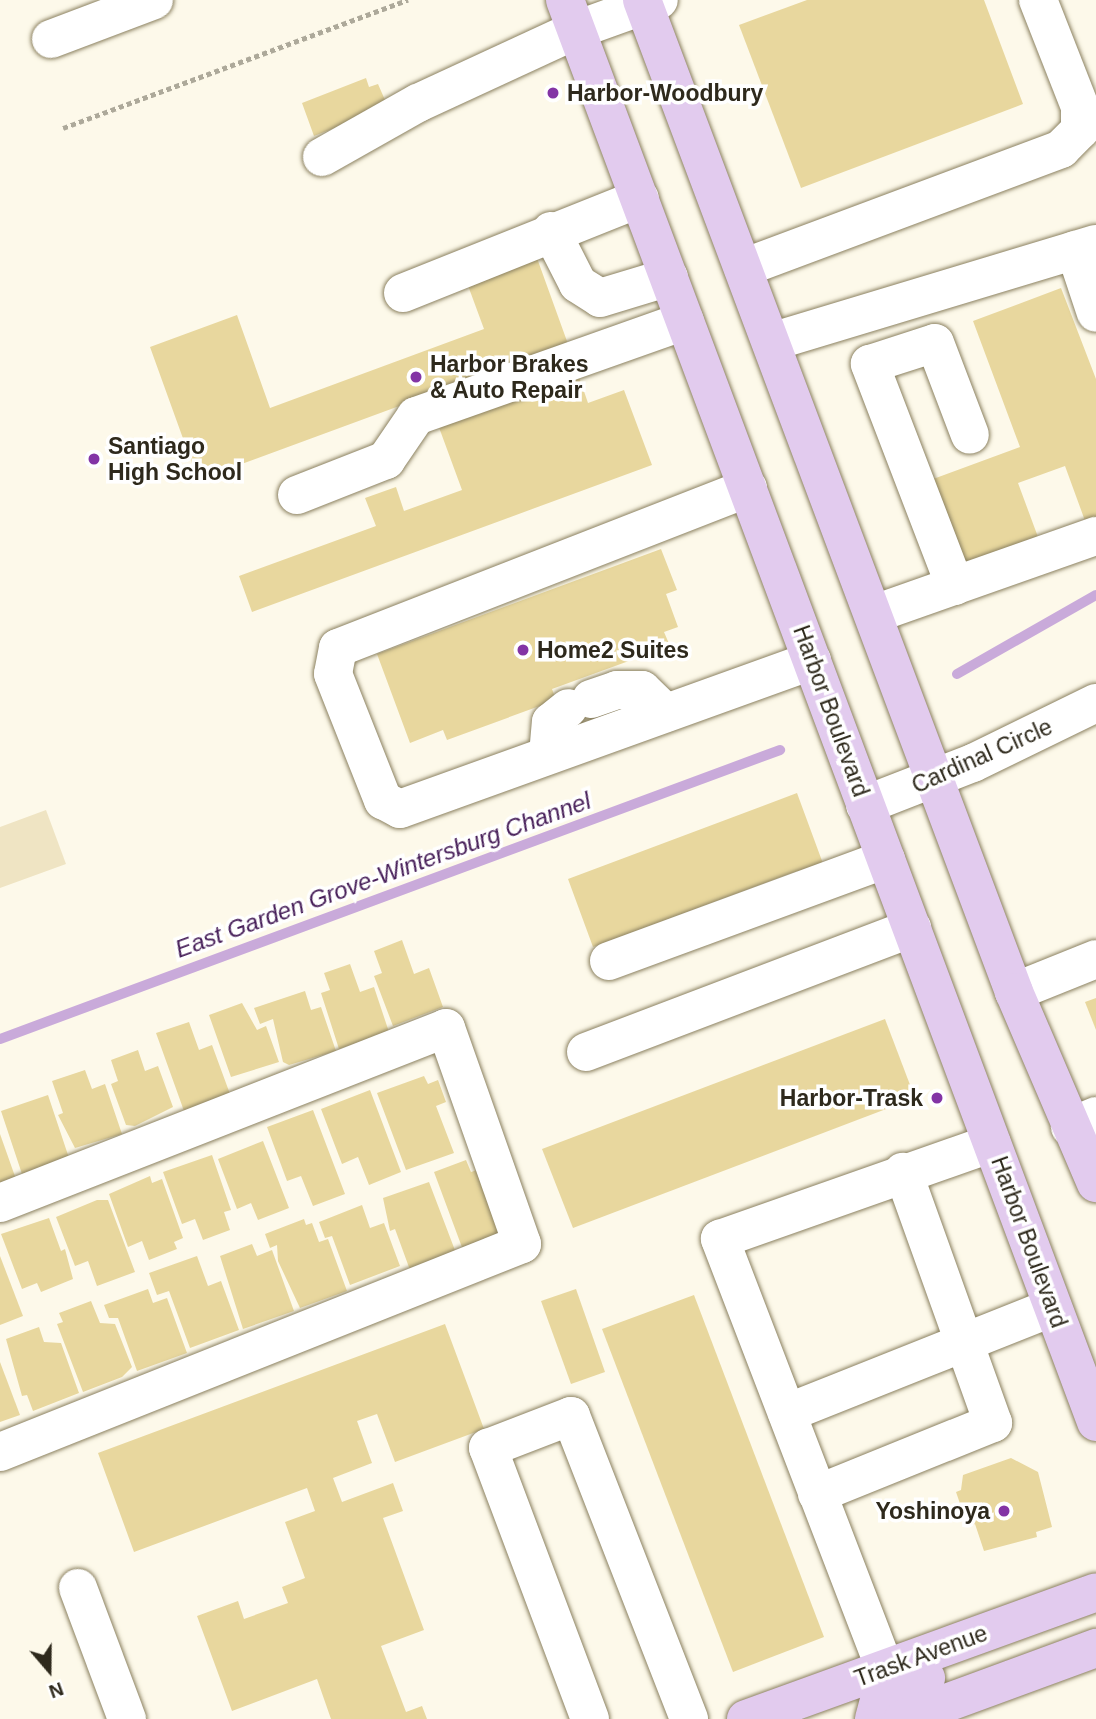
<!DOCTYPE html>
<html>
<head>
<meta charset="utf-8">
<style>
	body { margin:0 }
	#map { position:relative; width:1096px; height:1719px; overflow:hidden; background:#fdf9ea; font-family:Arial,sans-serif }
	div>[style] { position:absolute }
	.green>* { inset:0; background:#efe4c3 }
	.stream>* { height:10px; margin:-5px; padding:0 5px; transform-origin:5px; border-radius:5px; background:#c9aada }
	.building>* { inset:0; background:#e8d79e }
	.path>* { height:4.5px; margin-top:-2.25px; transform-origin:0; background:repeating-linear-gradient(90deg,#ada99a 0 5px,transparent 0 8.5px) }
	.roads { filter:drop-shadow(0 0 2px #8b8160) drop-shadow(0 0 2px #8b8160) }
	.minor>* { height:38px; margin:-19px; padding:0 19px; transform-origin:19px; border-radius:19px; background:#fff }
	.major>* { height:38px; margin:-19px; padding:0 19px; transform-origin:19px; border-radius:19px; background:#e2cbee }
	.dots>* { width:19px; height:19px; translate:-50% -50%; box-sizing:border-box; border:4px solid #fff; border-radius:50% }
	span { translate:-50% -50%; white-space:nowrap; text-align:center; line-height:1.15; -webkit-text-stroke:7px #fff; paint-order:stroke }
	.poi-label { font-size:23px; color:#2e291c; font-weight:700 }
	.left { translate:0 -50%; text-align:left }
	.right { translate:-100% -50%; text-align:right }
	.street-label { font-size:23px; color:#2e291c }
	.water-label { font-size:24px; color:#48205a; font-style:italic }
	.north { position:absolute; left:14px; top:1635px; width:70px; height:70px; -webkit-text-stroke:5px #fff; paint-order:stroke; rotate:160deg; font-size:19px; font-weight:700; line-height:28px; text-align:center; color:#2e291c }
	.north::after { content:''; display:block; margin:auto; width:24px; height:32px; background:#2e291c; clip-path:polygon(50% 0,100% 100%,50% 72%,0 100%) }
</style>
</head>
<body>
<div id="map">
	<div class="green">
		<i style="clip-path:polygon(46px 810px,66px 864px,0 888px,0 827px)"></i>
	</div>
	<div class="stream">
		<i style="left:957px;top:674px;width:160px;rotate:-29.6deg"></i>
		<i style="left:0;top:1039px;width:832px;rotate:-20.33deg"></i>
	</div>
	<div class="building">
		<i style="clip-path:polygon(807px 0,984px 0,1023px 104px,801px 188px,739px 25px)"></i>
		<i style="clip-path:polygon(366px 78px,369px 87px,378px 84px,388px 107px,314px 136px,302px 103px)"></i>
		<i style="clip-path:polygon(533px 247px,568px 344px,198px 480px,150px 347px,237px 315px,270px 408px,484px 329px,463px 272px)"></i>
		<i style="clip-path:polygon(1061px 288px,1096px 379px,1096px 526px,1088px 529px,1065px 466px,1018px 483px,1038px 537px,957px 567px,925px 482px,1020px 447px,973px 321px)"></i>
		<i style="clip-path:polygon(577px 371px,588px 403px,624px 390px,652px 465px,252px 612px,239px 576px,376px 526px,365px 498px,396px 487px,404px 511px,462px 490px,437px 422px)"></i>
		<i style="clip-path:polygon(661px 549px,677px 590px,666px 594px,678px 627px,664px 632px,670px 646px,552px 689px,556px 700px,447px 740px,443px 730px,410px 743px,377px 654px)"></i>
		<i style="clip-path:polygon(797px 793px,825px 869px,799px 878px,797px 871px,593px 947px,568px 879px)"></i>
		<i style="clip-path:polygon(402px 940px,414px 974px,429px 968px,443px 1007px,393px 1026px,374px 976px,382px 973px,374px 951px)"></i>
		<i style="clip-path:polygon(350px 964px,360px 992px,374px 987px,389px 1032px,339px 1049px,321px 993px,330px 990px,324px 973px)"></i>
		<i style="clip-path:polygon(305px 991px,311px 1010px,321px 1007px,336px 1051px,289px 1065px,283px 1062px,273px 1019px,260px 1024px,254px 1008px)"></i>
		<i style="clip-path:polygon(1096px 998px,1096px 1030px,1085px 1002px)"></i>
		<i style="clip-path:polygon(242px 1003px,257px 1030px,266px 1026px,279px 1062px,231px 1077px,209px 1015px)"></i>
		<i style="clip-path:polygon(885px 1019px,915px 1098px,573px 1228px,542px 1149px)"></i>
		<i style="clip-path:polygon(189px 1022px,199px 1050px,212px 1045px,230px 1094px,184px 1111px,156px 1033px)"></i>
		<i style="clip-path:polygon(138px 1050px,145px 1071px,158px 1066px,173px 1107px,135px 1126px,126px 1125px,111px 1084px,118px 1081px,111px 1060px)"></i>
		<i style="clip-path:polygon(85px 1070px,92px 1089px,105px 1084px,122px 1134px,75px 1148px,58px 1115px,63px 1113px,52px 1081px)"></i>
		<i style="clip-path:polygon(424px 1076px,428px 1084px,438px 1080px,446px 1102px,436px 1106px,454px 1153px,406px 1170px,377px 1093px)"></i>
		<i style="clip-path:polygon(370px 1090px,401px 1172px,369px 1185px,358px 1157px,342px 1164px,321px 1109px)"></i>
		<i style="clip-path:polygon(48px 1095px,69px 1158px,22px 1174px,1px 1111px)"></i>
		<i style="clip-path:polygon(313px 1110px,345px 1194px,313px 1206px,301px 1176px,287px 1181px,267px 1127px)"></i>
		<i style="clip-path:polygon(0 1134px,17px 1182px,0 1187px)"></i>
		<i style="clip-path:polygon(263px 1141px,289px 1208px,258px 1220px,251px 1203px,237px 1209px,218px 1159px)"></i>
		<i style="clip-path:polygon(212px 1155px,231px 1210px,224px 1212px,230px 1230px,203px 1240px,195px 1219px,182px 1224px,163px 1172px)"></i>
		<i style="clip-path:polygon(466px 1160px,471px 1172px,486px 1167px,510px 1233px,463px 1250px,434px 1172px)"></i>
		<i style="clip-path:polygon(150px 1176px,152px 1183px,162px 1179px,183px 1238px,174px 1242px,177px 1249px,149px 1260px,142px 1241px,128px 1247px,109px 1194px)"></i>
		<i style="clip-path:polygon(429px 1182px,456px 1253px,410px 1270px,395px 1229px,390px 1231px,383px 1198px)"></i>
		<i style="clip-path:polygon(97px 1200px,108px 1200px,135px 1272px,97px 1286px,88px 1261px,75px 1266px,56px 1217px)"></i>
		<i style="clip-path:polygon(362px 1205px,370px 1228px,384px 1223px,400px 1266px,350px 1285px,332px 1236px,325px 1238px,319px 1222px)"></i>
		<i style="clip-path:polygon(49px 1218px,61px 1251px,65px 1249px,73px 1279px,41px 1292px,37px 1283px,22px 1289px,1px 1234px)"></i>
		<i style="clip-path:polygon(304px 1219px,306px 1225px,312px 1223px,319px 1242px,328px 1239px,347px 1291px,300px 1308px,278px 1261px,277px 1245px,270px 1248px,265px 1234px)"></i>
		<i style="clip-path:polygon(252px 1244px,257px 1256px,272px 1250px,294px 1311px,243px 1329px,220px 1256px)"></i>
		<i style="clip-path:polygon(0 1256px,23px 1316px,0 1325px)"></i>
		<i style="clip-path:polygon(197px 1256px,208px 1286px,221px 1281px,239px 1330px,190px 1348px,169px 1291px,157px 1295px,149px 1273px)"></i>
		<i style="clip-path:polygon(148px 1289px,153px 1303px,167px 1298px,187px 1353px,137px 1371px,118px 1318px,109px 1318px,104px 1305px)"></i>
		<i style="clip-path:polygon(576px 1289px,605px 1372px,571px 1384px,541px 1301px)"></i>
		<i style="clip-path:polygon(694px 1295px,824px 1637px,733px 1672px,602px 1329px)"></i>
		<i style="clip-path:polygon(91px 1301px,100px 1323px,115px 1324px,132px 1367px,122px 1377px,83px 1392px,57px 1324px,63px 1322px,59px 1313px)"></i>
		<i style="clip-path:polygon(445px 1324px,484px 1429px,395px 1462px,377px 1414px,357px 1421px,372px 1463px,333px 1478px,342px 1502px,393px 1483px,403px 1511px,383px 1518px,424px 1630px,381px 1646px,406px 1712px,422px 1706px,427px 1719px,331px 1719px,317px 1679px,232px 1711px,197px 1616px,238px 1601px,244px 1619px,288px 1603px,282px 1587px,305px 1578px,285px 1522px,315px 1511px,307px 1488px,134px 1552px,98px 1453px)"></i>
		<i style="clip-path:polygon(39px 1327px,44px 1342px,61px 1343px,79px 1393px,33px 1411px,27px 1395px,22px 1396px,6px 1339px)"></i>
		<i style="clip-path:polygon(0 1362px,20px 1415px,0 1422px)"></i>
		<i style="clip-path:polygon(1011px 1458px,1038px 1472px,1052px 1527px,1036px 1532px,1037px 1537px,984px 1551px,975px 1524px,968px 1527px,956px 1492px,961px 1490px,963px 1475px)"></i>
	</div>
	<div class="path">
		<i style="left:63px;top:128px;width:368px;rotate:-20.4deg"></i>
	</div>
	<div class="roads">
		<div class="minor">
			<i style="left:51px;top:39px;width:110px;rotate:-20.7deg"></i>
			<i style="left:322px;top:157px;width:110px;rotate:-29.4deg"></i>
			<i style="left:418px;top:103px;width:174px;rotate:-24.8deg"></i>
			<i style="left:576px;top:30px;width:88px;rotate:-19.9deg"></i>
			<i style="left:551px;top:231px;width:59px;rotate:63deg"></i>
			<i style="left:578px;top:284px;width:26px;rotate:32deg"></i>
			<i style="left:600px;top:298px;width:72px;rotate:-16.9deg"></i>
			<i style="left:1075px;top:250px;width:66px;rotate:71.6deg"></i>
			<i style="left:743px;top:268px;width:340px;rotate:-20.5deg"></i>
			<i style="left:1061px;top:149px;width:27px;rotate:-45deg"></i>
			<i style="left:1080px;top:130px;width:23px;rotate:-90deg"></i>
			<i style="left:1080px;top:107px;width:115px;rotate:-111.4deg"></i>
			<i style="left:403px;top:293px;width:255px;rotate:-21.8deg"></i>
			<i style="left:771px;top:342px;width:339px;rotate:-16.8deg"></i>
			<i style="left:748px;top:488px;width:440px;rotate:158.7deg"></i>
			<i style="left:338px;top:648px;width:26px;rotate:101deg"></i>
			<i style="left:333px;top:674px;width:136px;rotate:68.4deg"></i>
			<i style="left:383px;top:800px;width:19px;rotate:28deg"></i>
			<i style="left:400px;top:809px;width:438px;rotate:-19.8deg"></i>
			<i style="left:297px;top:495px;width:96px;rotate:-21.5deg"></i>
			<i style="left:386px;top:460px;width:53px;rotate:-55.7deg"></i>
			<i style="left:416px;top:416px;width:285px;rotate:-19.5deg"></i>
			<i style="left:955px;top:586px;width:238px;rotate:-111deg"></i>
			<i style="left:870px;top:364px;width:68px;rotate:-17.9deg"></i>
			<i style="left:935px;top:343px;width:98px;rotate:69.2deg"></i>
			<i style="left:874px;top:614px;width:235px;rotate:-19.4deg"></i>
			<i style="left:591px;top:699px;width:28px;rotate:-19deg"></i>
			<i style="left:617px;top:690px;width:25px"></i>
			<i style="left:642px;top:690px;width:33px;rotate:44deg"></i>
			<i style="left:548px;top:755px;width:33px;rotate:-85deg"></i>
			<i style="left:551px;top:722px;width:22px;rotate:-39deg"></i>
			<i style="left:865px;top:805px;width:116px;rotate:-21.3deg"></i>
			<i style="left:973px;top:763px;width:137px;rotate:-26deg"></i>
			<i style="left:609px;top:961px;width:295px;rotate:-20.2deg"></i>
			<i style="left:1014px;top:992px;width:88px;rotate:-21.9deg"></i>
			<i style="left:586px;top:1052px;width:349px;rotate:-20.8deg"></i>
			<i style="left:1070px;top:1127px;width:28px;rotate:-23deg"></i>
			<i style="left:0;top:1203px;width:479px;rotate:-21.4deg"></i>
			<i style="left:446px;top:1028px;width:229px;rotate:70.6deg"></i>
			<i style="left:522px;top:1244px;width:562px;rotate:158.27deg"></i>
			<i style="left:787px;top:1413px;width:286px;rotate:-21.7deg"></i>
			<i style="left:817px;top:1494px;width:190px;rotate:-22deg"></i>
			<i style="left:993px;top:1423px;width:267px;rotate:-109.7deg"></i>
			<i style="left:78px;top:1588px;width:140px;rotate:69.5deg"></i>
			<i style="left:885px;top:1669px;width:461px;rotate:-111deg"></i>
			<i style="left:720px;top:1239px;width:288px;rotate:-19.4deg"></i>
			<i style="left:590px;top:1719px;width:290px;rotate:-110.6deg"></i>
			<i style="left:488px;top:1448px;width:89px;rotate:-21.1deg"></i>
			<i style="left:571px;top:1416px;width:325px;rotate:68.7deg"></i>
		</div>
		<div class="major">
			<i style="left:565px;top:0;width:1518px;rotate:69.52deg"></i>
			<i style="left:642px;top:0;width:1059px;rotate:69.44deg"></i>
			<i style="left:1014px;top:992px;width:208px;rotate:66.8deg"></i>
			<i style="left:746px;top:1719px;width:372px;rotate:-19.9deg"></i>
			<i style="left:874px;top:1719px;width:20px;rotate:-75deg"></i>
			<i style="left:879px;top:1700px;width:52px;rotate:-25.1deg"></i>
			<i style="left:903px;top:1719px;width:206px;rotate:-20.2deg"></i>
		</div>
	</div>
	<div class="dots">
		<i style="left:553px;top:93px;background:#8334a5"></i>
		<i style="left:416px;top:377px;background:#8334a5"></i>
		<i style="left:94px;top:459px;background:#8334a5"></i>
		<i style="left:523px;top:650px;background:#8334a5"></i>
		<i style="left:937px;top:1098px;background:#8334a5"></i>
		<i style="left:1004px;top:1511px;background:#8334a5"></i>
	</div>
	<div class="poi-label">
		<span class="left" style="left:567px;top:93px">Harbor-Woodbury</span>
		<span class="left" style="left:430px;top:377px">Harbor Brakes<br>&amp; Auto Repair</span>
		<span class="left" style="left:108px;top:459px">Santiago<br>High School</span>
		<span class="left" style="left:537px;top:650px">Home2 Suites</span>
		<span class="right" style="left:923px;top:1098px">Harbor-Trask</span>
		<span class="right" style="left:990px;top:1511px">Yoshinoya</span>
	</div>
	<div class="street-label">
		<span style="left:831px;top:711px;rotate:70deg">Harbor Boulevard</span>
		<span style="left:982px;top:756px;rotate:-24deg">Cardinal Circle</span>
		<span style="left:1029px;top:1242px;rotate:70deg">Harbor Boulevard</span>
		<span style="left:921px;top:1656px;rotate:-20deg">Trask Avenue</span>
	</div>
	<div class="water-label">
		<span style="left:383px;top:875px;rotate:-20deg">East Garden Grove-Wintersburg Channel</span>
	</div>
	<div class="north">N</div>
</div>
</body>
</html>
